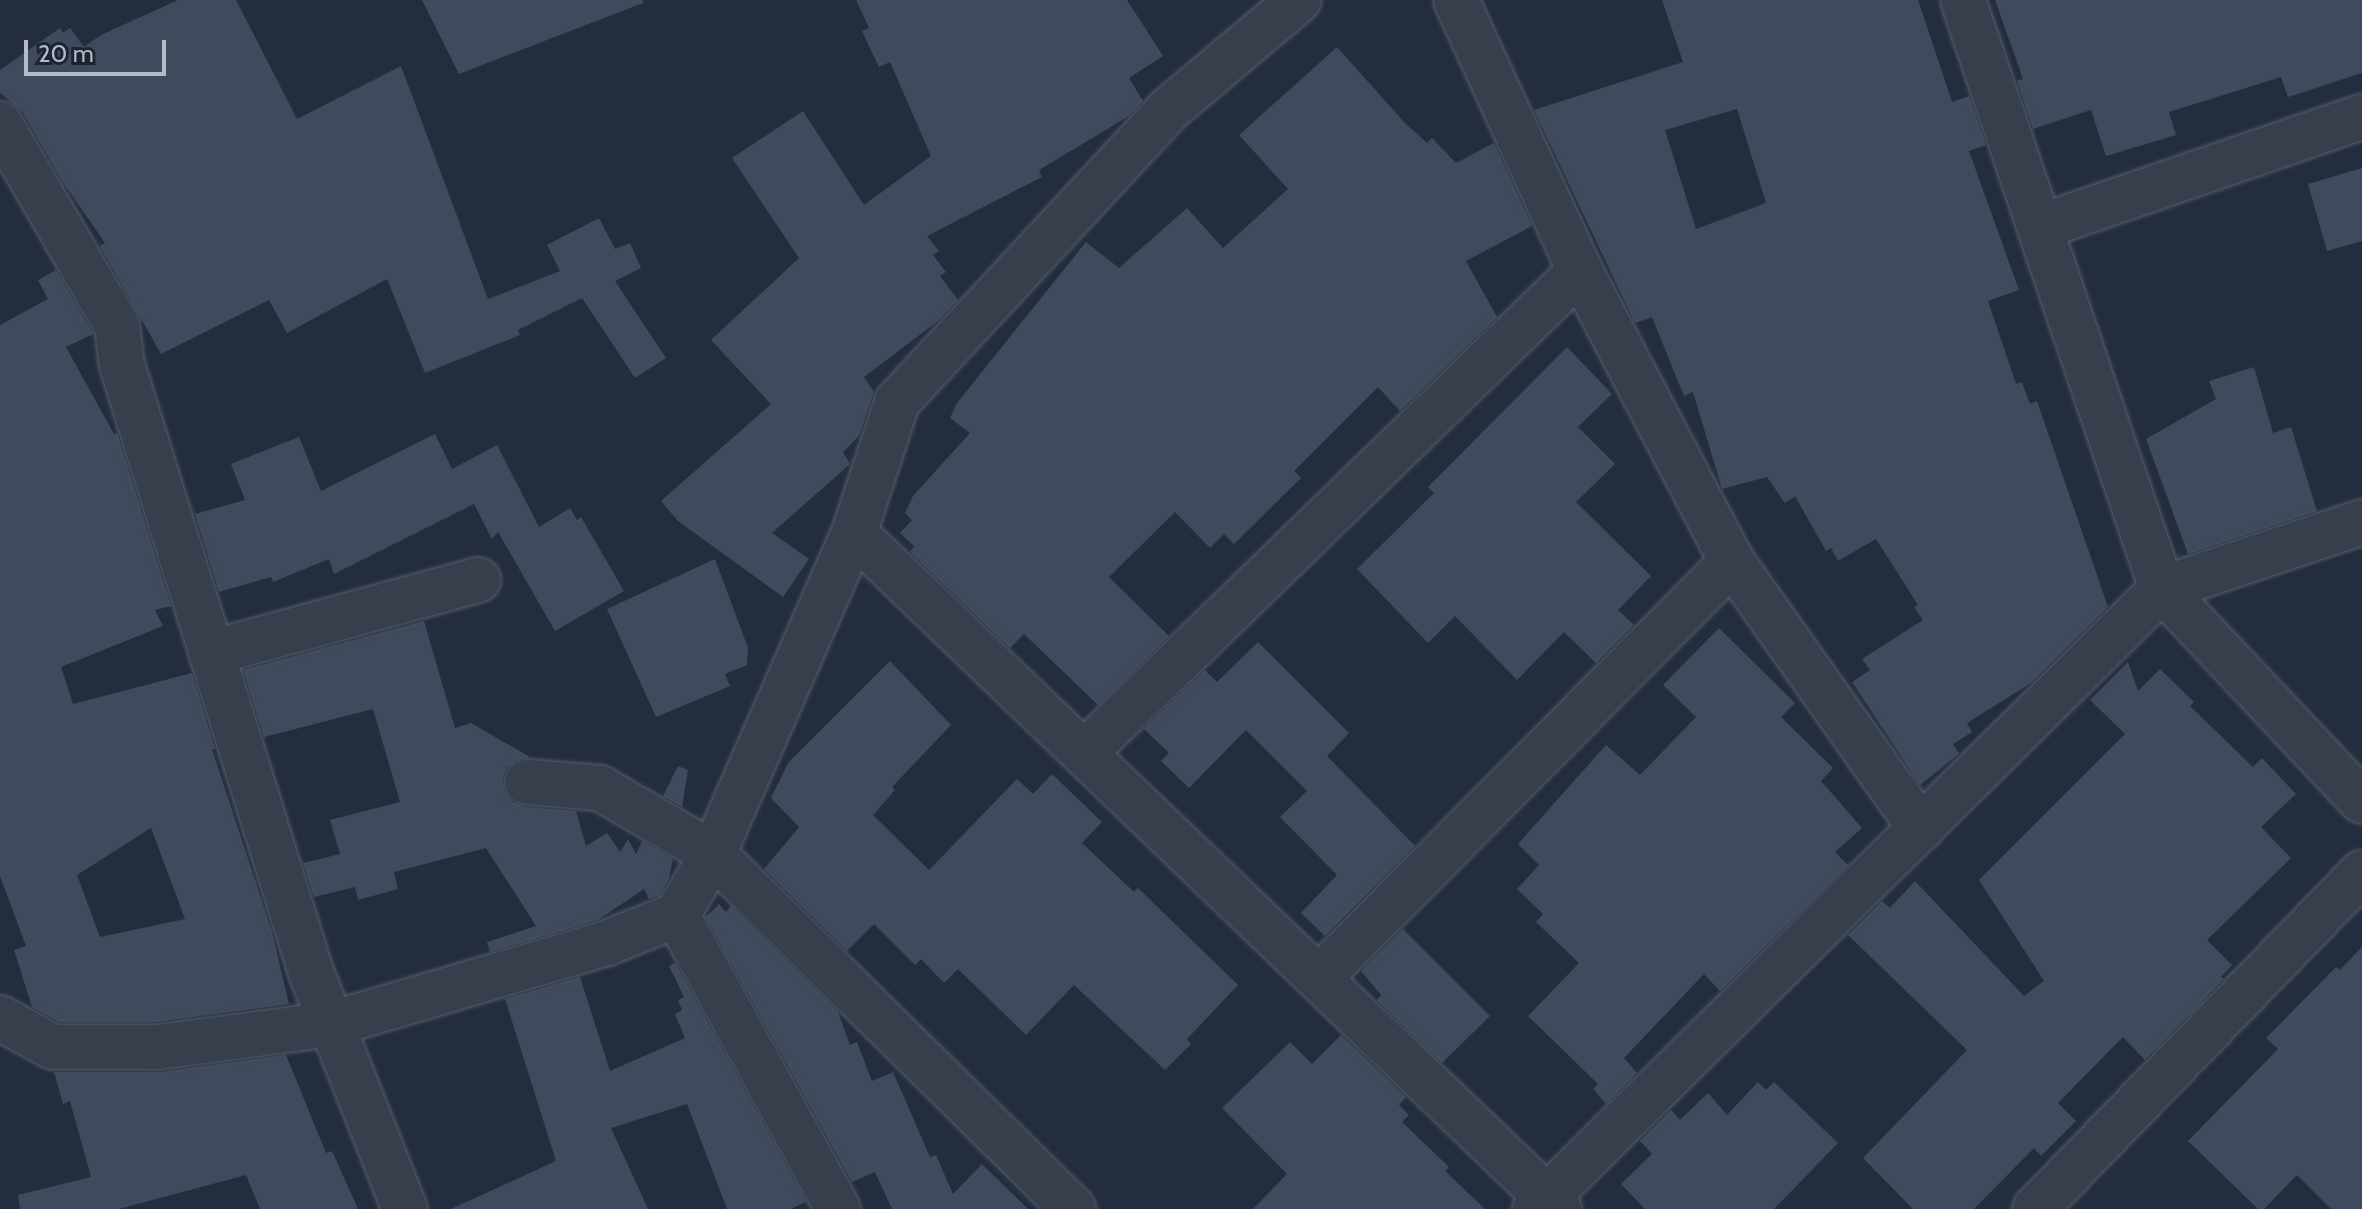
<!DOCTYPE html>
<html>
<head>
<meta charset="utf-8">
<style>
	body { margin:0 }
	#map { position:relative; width:2362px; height:1209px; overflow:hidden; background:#232d3d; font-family:Cabin,sans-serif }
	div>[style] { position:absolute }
	.building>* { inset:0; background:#3f4b5c }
	.roads { filter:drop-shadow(0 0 2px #555d6b) drop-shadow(0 0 2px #555d6b) }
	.minor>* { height:44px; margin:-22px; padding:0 22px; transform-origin:22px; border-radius:22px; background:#373f4d }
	span { translate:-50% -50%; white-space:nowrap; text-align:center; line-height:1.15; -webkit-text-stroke:8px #1c2432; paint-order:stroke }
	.scale { position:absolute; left:24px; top:40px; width:142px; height:36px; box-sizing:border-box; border:4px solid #b3bac8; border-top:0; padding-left:10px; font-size:24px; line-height:28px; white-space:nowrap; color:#b3bac8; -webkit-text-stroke:6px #1c2432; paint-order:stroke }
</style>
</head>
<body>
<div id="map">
	<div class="building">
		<i style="clip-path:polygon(178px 0,236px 0,297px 119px,401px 66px,488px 299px,560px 271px,547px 245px,599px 218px,615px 249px,630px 243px,641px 268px,615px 281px,666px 358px,635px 378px,582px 298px,518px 330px,520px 335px,425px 373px,387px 279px,287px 333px,269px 300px,161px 354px,100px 246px,105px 243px,62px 181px,22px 111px,0 93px,0 70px,60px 28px,63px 33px,70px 28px,84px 47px,101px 35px)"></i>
		<i style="clip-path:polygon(422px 0,643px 0,643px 3px,459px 74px)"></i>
		<i style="clip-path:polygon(856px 0,1127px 0,1163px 56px,1129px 78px,1143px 101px,1129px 116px,1039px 170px,1042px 177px,927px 236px,939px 251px,933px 255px,946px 272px,940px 276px,958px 300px,938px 321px,864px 377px,874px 392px,859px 436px,843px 452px,850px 464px,772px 533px,809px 559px,783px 597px,678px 521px,661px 501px,771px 404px,711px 340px,799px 258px,732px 158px,803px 111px,864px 205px,931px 156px,890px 62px,879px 67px,862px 31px,869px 28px)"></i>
		<i style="clip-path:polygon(evenodd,1662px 0,1918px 0,1952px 102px,1969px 96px,1986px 145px,1969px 151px,2019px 290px,1988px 301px,2016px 384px,2022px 382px,2030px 404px,2037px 401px,2108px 607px,2031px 683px,1967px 723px,1972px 732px,1953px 744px,1959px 754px,1920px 785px,1852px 682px,1870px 670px,1862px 659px,1923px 620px,1914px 607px,1918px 605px,1876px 539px,1838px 561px,1831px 548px,1826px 551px,1795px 496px,1785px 503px,1767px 477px,1722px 489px,1693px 392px,1684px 396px,1652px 317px,1635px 323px,1534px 110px,1683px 62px,1662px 0,1737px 109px,1766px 203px,1696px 229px,1665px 130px,1737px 109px)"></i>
		<i style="clip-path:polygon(1995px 0,2362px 0,2362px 73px,2288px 97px,2281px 77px,2169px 112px,2176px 135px,2106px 156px,2091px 110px,2033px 129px,2017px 81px,2023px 79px)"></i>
		<i style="clip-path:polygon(1337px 47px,1404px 122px,1427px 143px,1432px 138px,1456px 163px,1494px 143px,1532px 226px,1466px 261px,1497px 317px,1400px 411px,1378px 387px,1294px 471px,1301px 478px,1234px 544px,1224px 534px,1210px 548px,1175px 512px,1109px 577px,1169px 636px,1098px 705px,1024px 634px,1010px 648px,910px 552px,914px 546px,900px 533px,912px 520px,905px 513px,913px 496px,970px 433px,950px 418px,957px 403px,1086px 242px,1119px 268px,1187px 208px,1223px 248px,1288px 189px,1239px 135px)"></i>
		<i style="clip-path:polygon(2362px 168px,2362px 241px,2327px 251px,2308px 184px)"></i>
		<i style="clip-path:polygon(evenodd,56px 270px,93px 334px,66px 347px,114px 434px,117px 433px,171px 606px,155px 610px,163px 626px,61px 667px,73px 704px,192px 673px,215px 749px,212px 749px,272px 932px,289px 1004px,156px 1022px,59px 1022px,32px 1007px,14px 950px,26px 946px,0 876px,0 325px,48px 299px,38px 280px,56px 270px,151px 828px,185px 919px,100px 937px,77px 875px,151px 828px)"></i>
		<i style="clip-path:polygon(1567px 347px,1612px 394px,1578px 427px,1615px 464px,1576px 502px,1651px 576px,1618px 610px,1634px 625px,1596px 663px,1564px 632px,1517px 680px,1455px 616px,1428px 643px,1357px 569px,1434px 493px,1428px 487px)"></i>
		<i style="clip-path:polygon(2254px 367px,2273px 433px,2291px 427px,2317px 511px,2188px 554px,2146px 439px,2216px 399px,2209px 381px)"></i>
		<i style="clip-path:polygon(435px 434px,452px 469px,497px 445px,539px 527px,570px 508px,577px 520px,581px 517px,624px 591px,555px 631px,498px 532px,492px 539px,474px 504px,334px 574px,329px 559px,273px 582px,271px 577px,219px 592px,195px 514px,245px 500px,231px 464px,299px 437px,321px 491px)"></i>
		<i style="clip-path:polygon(715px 559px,748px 648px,747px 665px,725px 674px,730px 686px,656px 717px,607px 609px)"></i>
		<i style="clip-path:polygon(424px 621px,455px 728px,471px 723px,530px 757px,516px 760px,506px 768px,502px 781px,505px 793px,512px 802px,525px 807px,576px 811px,586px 846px,607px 833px,620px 852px,628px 839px,636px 854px,642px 841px,673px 859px,669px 879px,660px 895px,649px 899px,644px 889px,598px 920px,490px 952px,487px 942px,536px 926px,486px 848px,394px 872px,398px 889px,358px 900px,355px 887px,314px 897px,303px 863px,340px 854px,330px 820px,400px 802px,373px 709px,264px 737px,243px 670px)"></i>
		<i style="clip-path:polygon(1719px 628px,1795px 703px,1781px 717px,1833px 768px,1821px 781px,1862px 828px,1835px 852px,1848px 865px,1720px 991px,1704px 974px,1624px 1058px,1637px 1073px,1606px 1104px,1593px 1089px,1598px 1084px,1528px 1016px,1579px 963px,1536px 922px,1543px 914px,1517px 889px,1539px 865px,1518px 844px,1606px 745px,1640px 775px,1696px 717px,1663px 685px)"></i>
		<i style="clip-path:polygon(1258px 642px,1349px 733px,1327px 756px,1415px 846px,1325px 936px,1301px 913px,1337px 875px,1280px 817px,1307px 791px,1246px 730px,1189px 788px,1161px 761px,1169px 753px,1144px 729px,1205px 670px,1217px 682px)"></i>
		<i style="clip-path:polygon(890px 661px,951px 725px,892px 787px,895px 790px,873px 815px,929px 870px,1017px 779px,1033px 794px,1052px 774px,1102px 822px,1082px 843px,1134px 892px,1138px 888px,1238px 985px,1187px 1039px,1191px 1044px,1165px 1070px,1074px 985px,1026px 1035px,958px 969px,944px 983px,921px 959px,915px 965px,874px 924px,847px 951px,764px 869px,799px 827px,771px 798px,788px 763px)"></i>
		<i style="clip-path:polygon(2128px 662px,2138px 691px,2160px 669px,2194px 702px,2190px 706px,2253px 767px,2262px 758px,2296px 794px,2261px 827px,2291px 858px,2207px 940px,2232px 965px,2221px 977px,2224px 979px,2145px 1060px,2123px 1037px,2058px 1103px,2076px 1121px,2041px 1156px,2034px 1148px,1974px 1209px,1913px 1209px,1863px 1158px,1967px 1050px,1848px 935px,1882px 901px,1890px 908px,1915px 881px,2024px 996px,2044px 981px,1979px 880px,2125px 734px,2090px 700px)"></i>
		<i style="clip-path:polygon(678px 766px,688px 770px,682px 807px,663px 796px)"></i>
		<i style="clip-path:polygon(719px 904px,726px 912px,731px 906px,838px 1012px,850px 1045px,857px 1042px,872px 1081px,893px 1072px,930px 1157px,936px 1155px,953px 1194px,982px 1164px,1028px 1209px,892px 1209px,875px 1172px,852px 1182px,706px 917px)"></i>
		<i style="clip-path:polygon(1403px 929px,1490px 1016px,1442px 1063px,1377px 1000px,1381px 995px,1361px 971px)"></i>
		<i style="clip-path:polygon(2362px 947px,2362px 1209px,2331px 1209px,2297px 1175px,2264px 1209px,2258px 1209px,2188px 1141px,2278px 1049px,2266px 1038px,2336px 967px,2340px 970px)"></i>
		<i style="clip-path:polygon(675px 963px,806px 1202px,791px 1209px,727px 1209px,687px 1104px,611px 1128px,648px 1209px,451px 1209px,556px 1161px,505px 999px,580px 977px,610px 1071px,685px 1038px,675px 1014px,682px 1010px,678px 1000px,684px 997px,669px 966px)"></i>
		<i style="clip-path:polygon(1341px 1035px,1406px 1097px,1399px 1105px,1409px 1115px,1402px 1122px,1449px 1167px,1445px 1171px,1485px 1209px,1253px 1209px,1287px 1174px,1222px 1108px,1290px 1042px,1312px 1064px)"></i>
		<i style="clip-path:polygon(286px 1055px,326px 1153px,332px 1151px,358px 1209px,260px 1209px,246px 1175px,119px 1209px,20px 1209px,18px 1195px,91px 1177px,70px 1101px,63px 1104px,54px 1072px,161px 1072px)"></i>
		<i style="clip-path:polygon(1758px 1082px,1766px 1090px,1774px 1082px,1838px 1143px,1774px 1209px,1645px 1209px,1621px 1184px,1652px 1154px,1640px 1141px,1671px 1110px,1680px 1120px,1708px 1093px,1727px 1115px)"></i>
	</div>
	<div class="roads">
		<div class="minor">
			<i style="left:1456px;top:0;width:298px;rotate:65.4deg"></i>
			<i style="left:1580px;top:271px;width:328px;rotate:62.4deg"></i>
			<i style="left:1732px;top:562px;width:327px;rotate:54.7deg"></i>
			<i style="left:1963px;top:0;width:622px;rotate:71.33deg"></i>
			<i style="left:2162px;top:589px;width:291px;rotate:46.7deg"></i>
			<i style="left:0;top:124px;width:233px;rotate:59.9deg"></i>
			<i style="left:117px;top:326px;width:39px;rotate:83deg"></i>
			<i style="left:122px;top:365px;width:636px;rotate:72.71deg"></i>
			<i style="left:311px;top:972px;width:255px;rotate:68.4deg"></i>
			<i style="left:2040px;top:227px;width:340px;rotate:-18.9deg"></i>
			<i style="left:854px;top:533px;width:977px;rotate:43.8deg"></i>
			<i style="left:211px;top:653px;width:277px;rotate:-15.3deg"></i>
			<i style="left:1084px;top:753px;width:692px;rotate:-44.18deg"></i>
			<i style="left:527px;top:782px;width:73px;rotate:4.7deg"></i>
			<i style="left:600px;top:788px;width:131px;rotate:30.3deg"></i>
			<i style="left:713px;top:854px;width:506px;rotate:44.6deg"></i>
			<i style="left:677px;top:915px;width:335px;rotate:61.3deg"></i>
			<i style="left:1319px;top:978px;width:586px;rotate:-45.21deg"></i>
			<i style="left:0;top:1018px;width:60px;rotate:28.7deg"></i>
			<i style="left:53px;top:1047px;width:105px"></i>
			<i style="left:158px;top:1047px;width:176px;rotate:-7.5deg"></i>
			<i style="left:332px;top:1024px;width:287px;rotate:-16.4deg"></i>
			<i style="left:607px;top:943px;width:75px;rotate:-21.8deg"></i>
			<i style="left:677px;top:915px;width:71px;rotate:-59.5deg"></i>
			<i style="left:713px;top:854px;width:351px;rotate:-66.3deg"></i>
			<i style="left:854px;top:533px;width:138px;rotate:-71.8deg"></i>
			<i style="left:897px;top:402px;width:397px;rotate:-47.1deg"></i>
			<i style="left:1167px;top:111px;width:172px;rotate:-40.1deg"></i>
			<i style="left:1535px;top:1209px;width:882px;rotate:-44.68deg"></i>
			<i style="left:2162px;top:589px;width:211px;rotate:-18.5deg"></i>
			<i style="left:2035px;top:1209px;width:469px;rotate:-45.8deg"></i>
		</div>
	</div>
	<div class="scale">20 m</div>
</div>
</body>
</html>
